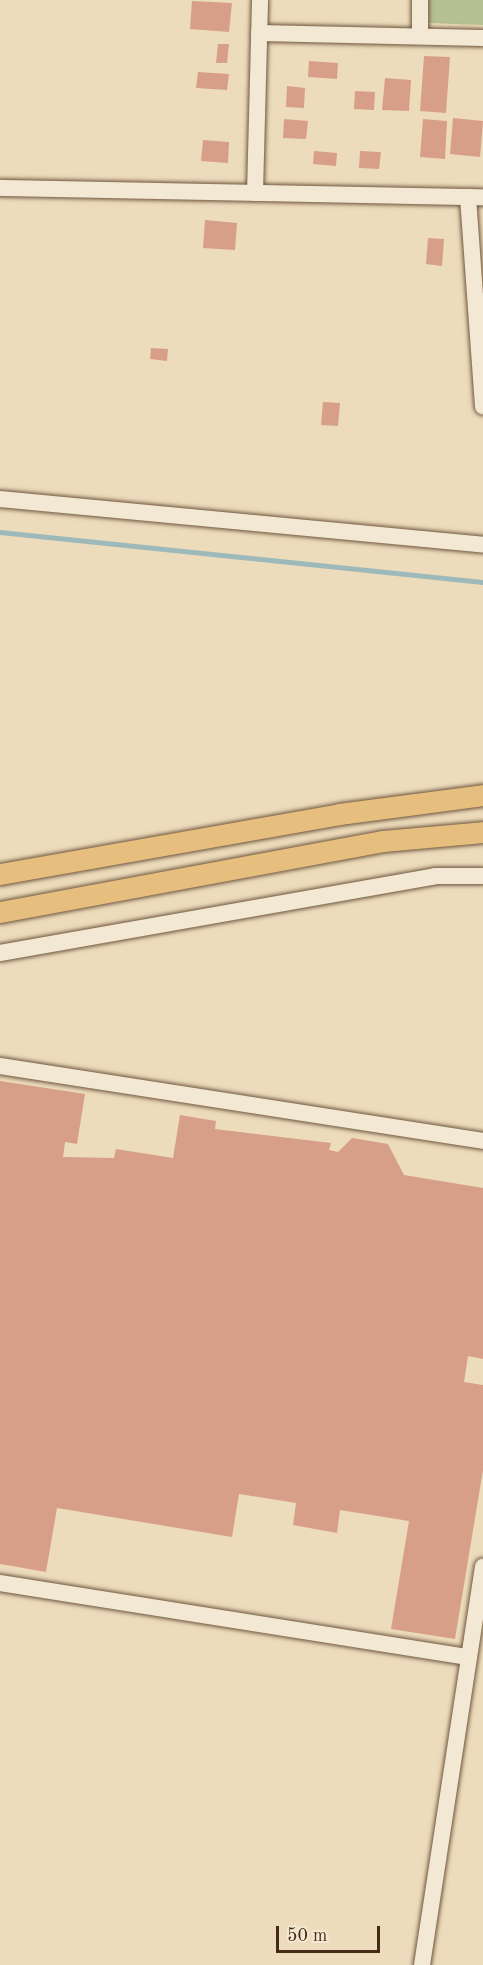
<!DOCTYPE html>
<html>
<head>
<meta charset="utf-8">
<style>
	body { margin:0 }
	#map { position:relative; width:483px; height:1965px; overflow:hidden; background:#eddcbc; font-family:"Old Standard TT",serif }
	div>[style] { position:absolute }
	.green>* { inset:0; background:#b5c193 }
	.stream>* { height:4.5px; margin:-2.25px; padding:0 2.25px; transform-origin:2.25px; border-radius:2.25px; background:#9db9ba }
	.building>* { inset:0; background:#d79f88 }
	.roads { filter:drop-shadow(0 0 2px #70563e) drop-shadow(0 0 2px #70563e) }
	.minor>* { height:16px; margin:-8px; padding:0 8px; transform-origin:8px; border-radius:8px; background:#f3e8d3 }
	.major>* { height:21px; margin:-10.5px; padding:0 10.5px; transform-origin:10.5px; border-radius:10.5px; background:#e6be7e }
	span { translate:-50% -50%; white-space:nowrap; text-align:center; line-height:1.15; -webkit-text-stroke:4.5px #f3e8d3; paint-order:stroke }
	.scale { position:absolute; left:276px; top:1926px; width:104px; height:27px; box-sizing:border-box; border:3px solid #462a14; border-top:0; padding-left:8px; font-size:18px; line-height:21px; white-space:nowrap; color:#462a14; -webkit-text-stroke:4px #f3e8d3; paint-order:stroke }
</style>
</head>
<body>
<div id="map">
	<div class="green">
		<i style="clip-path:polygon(429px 0,483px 0,483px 25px,429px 23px)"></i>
	</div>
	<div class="stream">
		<i style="left:0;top:532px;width:486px;rotate:5.9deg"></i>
	</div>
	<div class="building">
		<i style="clip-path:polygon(192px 1px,232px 3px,229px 32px,190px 29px)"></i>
		<i style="clip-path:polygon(218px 44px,229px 44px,227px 63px,216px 63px)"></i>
		<i style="clip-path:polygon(424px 56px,450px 57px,446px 113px,420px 111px)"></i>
		<i style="clip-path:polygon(309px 61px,338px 63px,337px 79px,308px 77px)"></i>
		<i style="clip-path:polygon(198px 72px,229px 74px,227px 90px,196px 88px)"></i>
		<i style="clip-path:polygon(385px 78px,411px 80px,409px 111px,382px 110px)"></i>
		<i style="clip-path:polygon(287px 86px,305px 88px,304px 108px,286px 107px)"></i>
		<i style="clip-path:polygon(355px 91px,375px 92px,374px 110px,354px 109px)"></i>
		<i style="clip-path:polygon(453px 118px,483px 121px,480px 157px,450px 154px)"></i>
		<i style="clip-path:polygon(284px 119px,308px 121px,306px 139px,283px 138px)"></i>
		<i style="clip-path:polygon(423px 119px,447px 121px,445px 159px,420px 157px)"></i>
		<i style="clip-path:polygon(203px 140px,229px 142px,228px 163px,201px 161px)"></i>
		<i style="clip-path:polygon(314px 151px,337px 153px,336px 166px,313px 164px)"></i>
		<i style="clip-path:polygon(360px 151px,381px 152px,379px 169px,359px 168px)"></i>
		<i style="clip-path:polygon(205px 220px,237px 223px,235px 250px,203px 248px)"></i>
		<i style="clip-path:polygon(428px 238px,444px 239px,442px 266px,426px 264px)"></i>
		<i style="clip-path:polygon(151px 348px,168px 349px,167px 361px,150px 359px)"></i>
		<i style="clip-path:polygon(323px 402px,340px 403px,338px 426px,321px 425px)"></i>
		<i style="clip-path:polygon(0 1081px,85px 1094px,77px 1144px,65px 1142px,63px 1157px,114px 1158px,116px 1149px,173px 1158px,180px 1115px,216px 1121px,215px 1129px,331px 1143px,329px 1150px,338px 1152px,352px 1138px,388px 1144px,404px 1175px,483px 1188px,483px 1359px,468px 1356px,464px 1382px,483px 1385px,483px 1470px,455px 1639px,391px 1629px,409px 1521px,340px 1510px,337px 1533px,293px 1525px,296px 1503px,239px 1494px,232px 1537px,57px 1508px,46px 1572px,0 1564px)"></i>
	</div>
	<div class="roads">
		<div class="minor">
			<i style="left:259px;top:33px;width:224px;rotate:1.3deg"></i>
			<i style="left:420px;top:36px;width:36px;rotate:-90deg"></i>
			<i style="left:0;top:188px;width:483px;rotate:1.1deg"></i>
			<i style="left:255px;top:193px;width:193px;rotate:-88.5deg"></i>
			<i style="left:468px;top:197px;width:210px;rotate:85.9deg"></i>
			<i style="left:0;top:499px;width:485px;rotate:5.4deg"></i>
			<i style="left:0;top:953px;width:442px;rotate:-10deg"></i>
			<i style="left:435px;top:876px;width:48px"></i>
			<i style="left:0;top:1066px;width:489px;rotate:8.8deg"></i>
			<i style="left:0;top:1583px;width:474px;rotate:9deg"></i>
			<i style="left:422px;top:1965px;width:403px;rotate:-81.3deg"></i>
		</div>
		<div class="major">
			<i style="left:0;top:874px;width:344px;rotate:-10deg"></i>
			<i style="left:339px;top:814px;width:145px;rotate:-7.5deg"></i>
			<i style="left:0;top:912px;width:390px;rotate:-10.5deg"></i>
			<i style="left:383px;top:841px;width:100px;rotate:-5.1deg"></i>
		</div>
	</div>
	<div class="scale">50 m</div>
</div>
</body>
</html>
